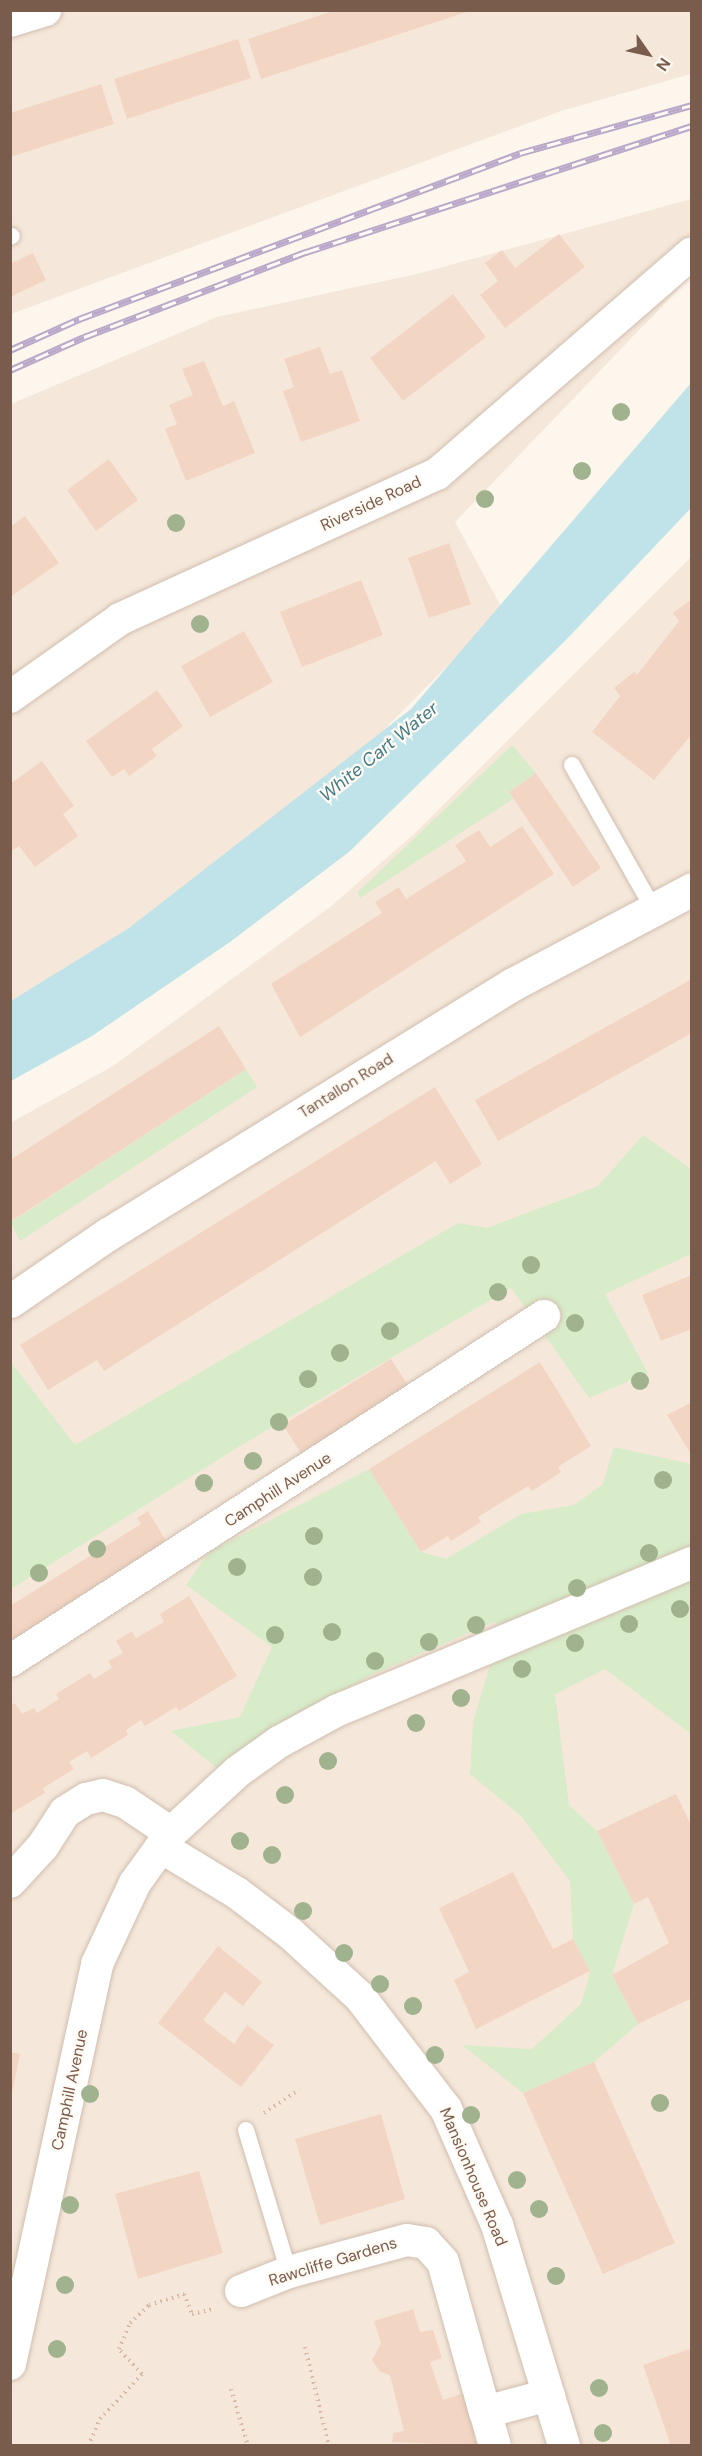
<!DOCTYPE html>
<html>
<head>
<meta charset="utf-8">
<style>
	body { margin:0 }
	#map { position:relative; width:702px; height:2456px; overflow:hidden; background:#fdf6ec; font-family:"DM Sans",sans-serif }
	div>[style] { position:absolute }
	.residential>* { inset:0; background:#f5e8da }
	.green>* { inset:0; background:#d8ecc9 }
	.water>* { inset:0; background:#bfe3e8 }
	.building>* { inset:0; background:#f3d5c3 }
	.path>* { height:4px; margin-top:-2px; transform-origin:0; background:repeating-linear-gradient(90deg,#d9b8a5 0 1.5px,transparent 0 6px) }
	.roads { filter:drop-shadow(0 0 2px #d1beb0) drop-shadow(0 0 2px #d1beb0) }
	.lane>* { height:16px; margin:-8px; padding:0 8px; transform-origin:8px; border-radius:8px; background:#fff }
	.street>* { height:32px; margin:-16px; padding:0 16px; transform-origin:16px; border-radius:16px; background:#fff }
	.secondary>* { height:33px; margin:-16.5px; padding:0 16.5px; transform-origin:16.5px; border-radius:16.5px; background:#fff }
	.rail>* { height:7px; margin-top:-3.5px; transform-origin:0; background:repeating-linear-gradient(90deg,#fffaf3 0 14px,#b9a8c9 0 28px); box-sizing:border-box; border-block:2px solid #b9a8c9 }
	.trees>* { width:18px; height:18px; margin:-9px; border-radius:50%; background:#a0b28e }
	span { translate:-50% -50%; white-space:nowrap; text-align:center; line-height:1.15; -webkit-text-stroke:4.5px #fffaf3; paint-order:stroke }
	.street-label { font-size:16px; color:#7a5c4d }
	.water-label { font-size:18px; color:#437c86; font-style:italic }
	.frame { position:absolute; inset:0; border:12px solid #7a5c4d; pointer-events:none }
	.north { position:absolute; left:618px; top:24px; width:60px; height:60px; -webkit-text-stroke:4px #fffaf3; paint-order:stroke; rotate:124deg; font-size:16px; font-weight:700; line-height:24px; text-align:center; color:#7a5c4d }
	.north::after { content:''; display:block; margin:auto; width:21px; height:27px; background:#7a5c4d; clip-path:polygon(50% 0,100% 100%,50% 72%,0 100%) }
</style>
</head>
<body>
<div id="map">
	<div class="residential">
		<i style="clip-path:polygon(11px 11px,691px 11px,691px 74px,561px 111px,11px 314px)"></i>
		<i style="clip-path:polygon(691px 199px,691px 276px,455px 522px,503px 610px,331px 783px,11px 1015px,11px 404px,217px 317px,421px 273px)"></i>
		<i style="clip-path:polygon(691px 557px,691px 2445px,514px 2445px,464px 2294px,511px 2445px,11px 2445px,10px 1123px,113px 1066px,330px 907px,414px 834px)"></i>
	</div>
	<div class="green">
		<i style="clip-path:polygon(512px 745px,536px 773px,509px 792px,513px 799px,360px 898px,357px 893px)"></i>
		<i style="clip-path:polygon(246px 1069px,257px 1087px,20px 1241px,11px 1222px)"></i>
		<i style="clip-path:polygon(643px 1135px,691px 1169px,691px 1254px,605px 1294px,648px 1373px,589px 1398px,511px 1288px,240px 1446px,11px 1589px,10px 1361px,75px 1445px,458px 1223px,487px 1228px,598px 1186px)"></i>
		<i style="clip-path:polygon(614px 1447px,691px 1464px,691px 1734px,605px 1669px,555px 1694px,569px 1805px,597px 1831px,634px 1904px,612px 1975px,638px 2024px,594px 2062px,523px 2093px,462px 2045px,532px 2049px,581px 2004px,590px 1972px,573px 1939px,570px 1881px,522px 1817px,470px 1774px,473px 1722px,489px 1668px,496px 1621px,369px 1676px,218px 1769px,171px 1731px,240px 1717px,272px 1647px,186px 1585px,209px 1552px,369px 1469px,421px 1552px,446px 1559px,521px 1514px,574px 1505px,603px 1484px)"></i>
	</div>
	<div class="water">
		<i style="clip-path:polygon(691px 383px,691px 508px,565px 641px,349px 852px,230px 942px,92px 1036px,11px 1081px,11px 1001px,129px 928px,411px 709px)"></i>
	</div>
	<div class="building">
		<i style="clip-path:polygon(336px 10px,470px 10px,470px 11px,261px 79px,248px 39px)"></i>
		<i style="clip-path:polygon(238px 39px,251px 78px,127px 119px,114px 79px)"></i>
		<i style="clip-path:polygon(101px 84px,114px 124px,10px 157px,10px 113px)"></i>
		<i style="clip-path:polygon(559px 234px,585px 267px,505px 328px,480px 295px,498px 281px,485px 263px,502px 250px,515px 268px)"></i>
		<i style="clip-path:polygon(33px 253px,46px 280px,10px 297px,10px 264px)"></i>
		<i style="clip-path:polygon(453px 294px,486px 337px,403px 401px,370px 358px)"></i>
		<i style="clip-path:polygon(320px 347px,330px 374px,342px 370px,360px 421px,301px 442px,283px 391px,294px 387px,284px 359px)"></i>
		<i style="clip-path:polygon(204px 361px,223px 406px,234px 401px,255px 453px,186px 481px,165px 429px,177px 424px,169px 405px,193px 395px,182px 369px)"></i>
		<i style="clip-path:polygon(109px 459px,138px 500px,96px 531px,67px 490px)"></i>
		<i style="clip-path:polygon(25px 516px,59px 563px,10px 597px,10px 523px,12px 526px)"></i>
		<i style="clip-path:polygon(449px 543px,471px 604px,429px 618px,408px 558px)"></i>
		<i style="clip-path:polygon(361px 580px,383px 635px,302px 667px,280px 612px)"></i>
		<i style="clip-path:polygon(692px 599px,692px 734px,654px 780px,592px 732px,620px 696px,614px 688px,634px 672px,637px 675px,679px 621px,673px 613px)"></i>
		<i style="clip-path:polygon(244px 631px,273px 682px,210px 717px,181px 666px)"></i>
		<i style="clip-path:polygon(157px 690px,183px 726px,152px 749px,157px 756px,129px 776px,124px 769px,112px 777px,86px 741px)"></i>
		<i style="clip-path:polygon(42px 761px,74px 806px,63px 814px,78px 836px,35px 867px,19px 846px,10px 852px,10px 784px)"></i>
		<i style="clip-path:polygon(536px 773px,601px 868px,573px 887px,509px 792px)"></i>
		<i style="clip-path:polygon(522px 826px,554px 874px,300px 1037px,271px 984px,382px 913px,375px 902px,399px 887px,406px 899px,466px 861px,455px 845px,479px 830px,490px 847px)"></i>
		<i style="clip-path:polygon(692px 979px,692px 1033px,498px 1141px,475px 1100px)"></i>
		<i style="clip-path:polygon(219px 1026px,246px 1069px,10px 1222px,10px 1160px)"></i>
		<i style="clip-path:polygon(435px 1087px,482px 1164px,450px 1184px,436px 1161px,104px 1371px,97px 1360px,48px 1390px,20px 1345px)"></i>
		<i style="clip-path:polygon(692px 1275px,692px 1329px,661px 1341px,642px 1295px)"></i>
		<i style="clip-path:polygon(391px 1359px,409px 1387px,301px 1453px,283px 1425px)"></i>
		<i style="clip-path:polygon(540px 1362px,591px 1446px,558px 1467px,561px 1472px,532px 1491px,528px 1486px,478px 1517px,481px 1522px,451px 1541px,448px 1536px,421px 1552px,369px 1469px)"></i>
		<i style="clip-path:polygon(692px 1402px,692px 1456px,667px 1415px)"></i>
		<i style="clip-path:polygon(148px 1511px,169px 1546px,142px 1563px,139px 1559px,114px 1574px,116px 1578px,89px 1594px,87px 1591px,14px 1641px,10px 1635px,10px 1606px,141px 1524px,137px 1518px)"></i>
		<i style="clip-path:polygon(189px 1596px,237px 1676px,179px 1711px,176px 1707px,145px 1726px,141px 1720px,126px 1730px,128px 1735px,91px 1758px,87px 1751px,69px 1762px,74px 1769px,43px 1788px,45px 1793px,10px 1814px,10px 1706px,15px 1703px,22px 1714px,34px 1708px,37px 1713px,59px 1699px,56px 1694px,90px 1673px,94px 1679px,112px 1668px,108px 1661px,123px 1653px,116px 1641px,132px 1631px,136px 1638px,164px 1622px,160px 1614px)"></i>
		<i style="clip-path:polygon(676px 1794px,692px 1827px,692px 1998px,638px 2024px,612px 1975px,669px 1943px,648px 1897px,634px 1904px,597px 1831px)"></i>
		<i style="clip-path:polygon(513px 1872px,553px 1949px,573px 1939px,590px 1971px,476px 2029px,454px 1980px,469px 1972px,439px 1908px)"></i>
		<i style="clip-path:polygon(218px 1946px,262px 1982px,243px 2006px,225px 1992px,203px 2020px,234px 2044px,247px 2025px,274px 2045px,241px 2087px,158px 2023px)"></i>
		<i style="clip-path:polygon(10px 2052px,20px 2054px,12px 2093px,10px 2093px)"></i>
		<i style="clip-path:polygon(594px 2062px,675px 2243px,603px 2274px,523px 2093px)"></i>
		<i style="clip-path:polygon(381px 2114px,405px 2199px,320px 2225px,295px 2139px)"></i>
		<i style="clip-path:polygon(199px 2171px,223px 2253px,138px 2279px,115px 2194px)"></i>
		<i style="clip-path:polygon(413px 2309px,420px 2332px,433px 2330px,442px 2358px,430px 2362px,443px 2400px,471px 2391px,484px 2435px,473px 2437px,479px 2446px,392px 2442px,393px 2433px,404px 2431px,390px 2375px,380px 2372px,372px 2360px,381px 2343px,374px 2321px)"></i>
		<i style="clip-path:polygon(692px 2348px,692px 2446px,671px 2446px,643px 2365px)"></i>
	</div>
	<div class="path">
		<i style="left:264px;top:2113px;width:42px;rotate:-33.3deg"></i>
		<i style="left:305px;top:2347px;width:102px;rotate:76.4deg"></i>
		<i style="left:231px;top:2389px;width:59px;rotate:73.4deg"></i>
		<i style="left:88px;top:2446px;width:30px;rotate:-66deg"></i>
		<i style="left:100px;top:2419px;width:62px;rotate:-47deg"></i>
		<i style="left:142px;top:2374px;width:34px;rotate:-133deg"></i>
		<i style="left:119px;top:2349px;width:28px;rotate:-67deg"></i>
		<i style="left:130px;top:2323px;width:26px;rotate:-43deg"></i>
		<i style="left:149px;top:2305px;width:37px;rotate:-17deg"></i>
		<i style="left:184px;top:2294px;width:22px;rotate:68deg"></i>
		<i style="left:192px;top:2314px;width:23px;rotate:-13deg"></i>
	</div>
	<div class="roads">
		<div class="lane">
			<i style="left:10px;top:237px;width:2px;rotate:-27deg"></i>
			<i style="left:572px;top:765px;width:164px;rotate:60.5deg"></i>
			<i style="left:246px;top:2130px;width:148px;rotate:73.2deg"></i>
		</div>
		<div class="street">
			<i style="left:10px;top:21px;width:37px;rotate:-17deg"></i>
			<i style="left:10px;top:697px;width:135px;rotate:-35.3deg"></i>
			<i style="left:120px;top:619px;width:349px;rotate:-24.6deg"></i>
			<i style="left:437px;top:474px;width:337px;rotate:-40.9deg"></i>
			<i style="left:10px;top:1661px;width:636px;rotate:-32.87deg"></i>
			<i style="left:161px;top:1847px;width:89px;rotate:31.2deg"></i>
			<i style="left:237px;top:1893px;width:68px;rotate:37.2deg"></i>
			<i style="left:291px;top:1934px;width:93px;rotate:42.4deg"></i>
			<i style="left:360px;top:1997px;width:141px;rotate:52.5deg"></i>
			<i style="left:446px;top:2109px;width:127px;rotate:66.3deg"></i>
			<i style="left:497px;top:2225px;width:231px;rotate:73.1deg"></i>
			<i style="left:10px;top:1882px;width:49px;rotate:-47.5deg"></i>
			<i style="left:43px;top:1846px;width:40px;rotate:-57.1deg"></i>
			<i style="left:65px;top:1812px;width:25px;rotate:-32deg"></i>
			<i style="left:86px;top:1799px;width:17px;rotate:-13deg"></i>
			<i style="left:103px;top:1795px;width:23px;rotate:18deg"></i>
			<i style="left:125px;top:1802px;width:55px;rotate:34deg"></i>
			<i style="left:241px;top:2291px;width:52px;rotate:-21.6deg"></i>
			<i style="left:289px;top:2272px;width:122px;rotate:-15.2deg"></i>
			<i style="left:407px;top:2240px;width:19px;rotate:9deg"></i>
			<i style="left:426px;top:2243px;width:25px;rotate:48deg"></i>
			<i style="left:443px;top:2262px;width:156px;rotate:74.4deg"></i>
			<i style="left:10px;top:2364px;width:409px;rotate:-77.7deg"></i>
			<i style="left:97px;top:1964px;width:89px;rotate:-64.9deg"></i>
			<i style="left:135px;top:1883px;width:62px;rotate:-54.2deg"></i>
			<i style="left:171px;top:1833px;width:90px;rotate:-42.7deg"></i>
			<i style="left:237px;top:1772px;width:52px;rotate:-35.5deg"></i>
			<i style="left:279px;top:1742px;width:67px;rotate:-28.5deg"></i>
			<i style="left:338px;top:1710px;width:383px;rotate:-22.6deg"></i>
			<i style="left:495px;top:2446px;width:35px;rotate:-106deg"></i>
			<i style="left:485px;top:2412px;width:66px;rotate:-14.9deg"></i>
		</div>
		<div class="secondary">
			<i style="left:10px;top:1301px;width:119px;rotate:-34.4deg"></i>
			<i style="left:108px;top:1234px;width:474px;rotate:-31.7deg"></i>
			<i style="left:511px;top:985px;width:205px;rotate:-27.9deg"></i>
		</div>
	</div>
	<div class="rail">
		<i style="left:10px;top:350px;width:76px;rotate:-24.2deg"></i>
		<i style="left:79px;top:319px;width:471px;rotate:-20.6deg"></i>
		<i style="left:520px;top:153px;width:179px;rotate:-15.6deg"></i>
		<i style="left:10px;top:370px;width:81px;rotate:-24deg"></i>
		<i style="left:84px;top:337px;width:238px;rotate:-21deg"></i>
		<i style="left:306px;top:252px;width:406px;rotate:-18.1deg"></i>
	</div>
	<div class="trees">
		<i style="left:621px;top:412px"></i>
		<i style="left:582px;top:471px"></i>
		<i style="left:485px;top:499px"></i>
		<i style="left:176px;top:523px"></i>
		<i style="left:200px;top:624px"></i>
		<i style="left:531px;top:1265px"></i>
		<i style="left:498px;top:1292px"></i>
		<i style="left:575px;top:1323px"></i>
		<i style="left:390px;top:1331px"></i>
		<i style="left:340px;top:1353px"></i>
		<i style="left:308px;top:1379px"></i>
		<i style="left:640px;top:1381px"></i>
		<i style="left:279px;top:1422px"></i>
		<i style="left:253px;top:1461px"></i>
		<i style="left:663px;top:1480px"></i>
		<i style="left:204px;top:1483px"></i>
		<i style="left:314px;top:1536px"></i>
		<i style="left:97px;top:1549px"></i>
		<i style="left:649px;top:1553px"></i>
		<i style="left:237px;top:1567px"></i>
		<i style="left:39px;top:1573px"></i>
		<i style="left:313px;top:1577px"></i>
		<i style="left:577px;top:1588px"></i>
		<i style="left:680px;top:1609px"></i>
		<i style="left:629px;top:1624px"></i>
		<i style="left:476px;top:1625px"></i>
		<i style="left:332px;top:1632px"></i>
		<i style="left:275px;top:1635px"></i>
		<i style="left:429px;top:1642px"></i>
		<i style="left:575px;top:1643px"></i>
		<i style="left:375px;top:1661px"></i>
		<i style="left:522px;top:1669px"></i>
		<i style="left:461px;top:1698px"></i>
		<i style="left:416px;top:1723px"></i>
		<i style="left:328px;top:1761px"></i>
		<i style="left:285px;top:1795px"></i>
		<i style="left:240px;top:1841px"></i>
		<i style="left:272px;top:1855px"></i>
		<i style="left:303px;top:1911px"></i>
		<i style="left:344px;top:1953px"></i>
		<i style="left:380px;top:1984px"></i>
		<i style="left:413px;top:2006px"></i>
		<i style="left:435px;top:2055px"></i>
		<i style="left:90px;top:2094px"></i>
		<i style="left:660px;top:2103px"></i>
		<i style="left:471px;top:2115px"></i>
		<i style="left:517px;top:2180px"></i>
		<i style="left:70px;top:2205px"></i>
		<i style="left:539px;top:2209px"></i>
		<i style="left:556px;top:2276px"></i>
		<i style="left:65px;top:2285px"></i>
		<i style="left:57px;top:2349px"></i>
		<i style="left:599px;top:2388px"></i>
		<i style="left:603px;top:2433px"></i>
	</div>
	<div class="street-label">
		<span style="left:371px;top:504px;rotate:-25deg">Riverside Road</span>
		<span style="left:346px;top:1086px;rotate:-32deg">Tantallon Road</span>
		<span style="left:278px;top:1490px;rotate:-33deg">Camphill Avenue</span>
		<span style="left:70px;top:2090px;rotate:-78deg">Camphill Avenue</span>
		<span style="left:473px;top:2177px;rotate:67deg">Mansionhouse Road</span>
		<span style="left:333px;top:2262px;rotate:-17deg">Rawcliffe Gardens</span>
	</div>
	<div class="water-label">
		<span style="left:379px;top:752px;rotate:-39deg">White Cart Water</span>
	</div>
	<div class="frame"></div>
	<div class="north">N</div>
</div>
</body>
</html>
